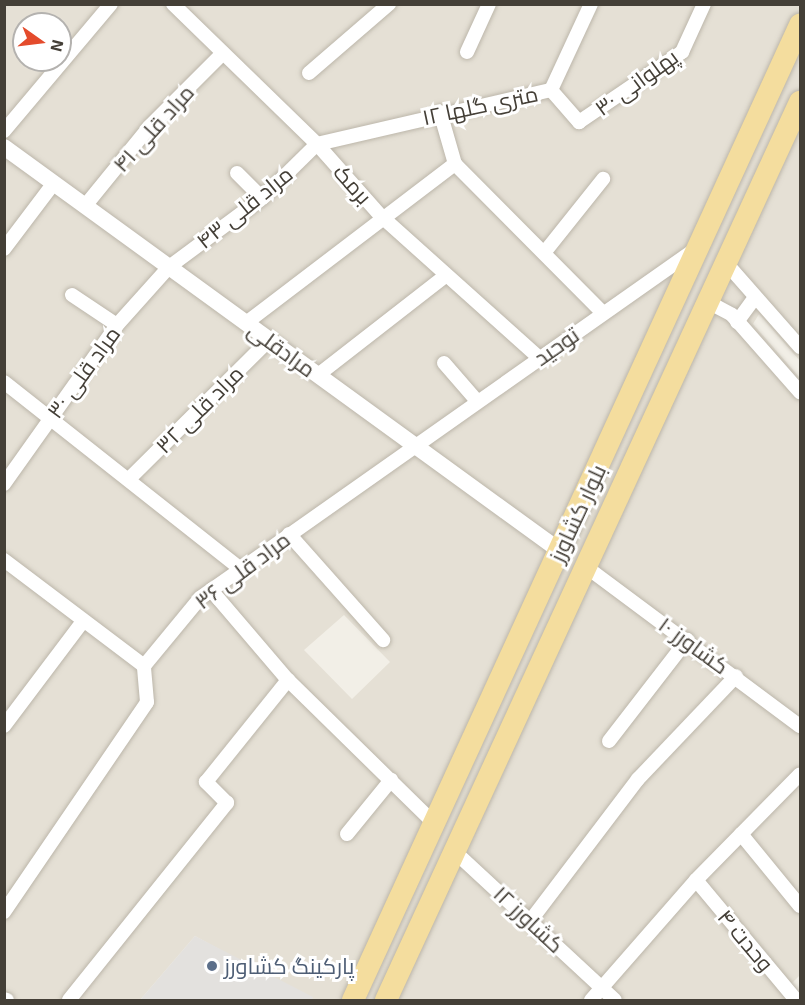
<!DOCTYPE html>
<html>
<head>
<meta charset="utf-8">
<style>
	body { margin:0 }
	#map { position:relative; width:805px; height:1005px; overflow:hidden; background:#f2efe7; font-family:"Exo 2",Cairo,sans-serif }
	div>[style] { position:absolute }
	.residential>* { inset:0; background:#e5e0d5 }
	.parking>* { inset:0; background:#e3e1de }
	.roads { filter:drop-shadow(0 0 2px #bcb6aa) drop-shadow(0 0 2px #bcb6aa) }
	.minor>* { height:14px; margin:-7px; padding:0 7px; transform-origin:7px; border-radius:7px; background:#fff }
	.tertiary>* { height:16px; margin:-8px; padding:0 8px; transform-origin:8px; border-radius:8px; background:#fff }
	.primary>* { height:22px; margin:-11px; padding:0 11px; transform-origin:11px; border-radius:11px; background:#f4dd9e }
	.dots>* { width:16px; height:16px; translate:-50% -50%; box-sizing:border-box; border:3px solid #fff; border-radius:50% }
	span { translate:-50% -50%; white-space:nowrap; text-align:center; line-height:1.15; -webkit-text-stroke:6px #fff; paint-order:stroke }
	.street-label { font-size:22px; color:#443f37 }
	.service-label { font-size:22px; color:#4e5e75 }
	.left { translate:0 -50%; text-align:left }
	.frame { position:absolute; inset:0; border:6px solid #443f37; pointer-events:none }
	.north { position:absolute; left:12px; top:12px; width:60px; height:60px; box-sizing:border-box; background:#fff; border:2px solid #b4b2af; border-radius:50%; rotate:104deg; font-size:16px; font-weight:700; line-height:24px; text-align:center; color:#443f37 }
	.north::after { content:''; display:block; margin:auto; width:21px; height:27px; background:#e44b2c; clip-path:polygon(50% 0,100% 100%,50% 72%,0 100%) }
</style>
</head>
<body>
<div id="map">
	<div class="residential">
		<i style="clip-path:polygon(evenodd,5px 5px,800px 5px,800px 361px,759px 314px,753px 324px,800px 378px,800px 975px,791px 984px,800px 1000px,312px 1000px,195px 936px,140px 1000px,5px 1000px,5px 5px,24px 24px,60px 24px,60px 60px,24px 60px,24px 24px,5px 5px,344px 615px,390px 662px,352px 699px,304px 650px,344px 615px)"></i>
	</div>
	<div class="parking">
		<i style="clip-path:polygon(195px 936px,313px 997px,312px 1000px,140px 1000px)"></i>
	</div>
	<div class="roads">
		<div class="minor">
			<i style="left:173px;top:4px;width:201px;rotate:44.2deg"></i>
			<i style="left:317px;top:144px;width:96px;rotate:48.4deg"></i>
			<i style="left:381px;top:216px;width:212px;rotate:41.9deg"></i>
			<i style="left:467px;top:52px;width:53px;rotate:-65.4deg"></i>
			<i style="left:309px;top:73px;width:106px;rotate:-40.8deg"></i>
			<i style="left:551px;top:90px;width:43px;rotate:48.8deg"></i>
			<i style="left:579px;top:122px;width:125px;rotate:-34.2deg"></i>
			<i style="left:682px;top:52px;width:53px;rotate:-65.4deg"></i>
			<i style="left:440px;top:112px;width:54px;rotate:73.9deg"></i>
			<i style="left:455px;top:164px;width:210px;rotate:45.2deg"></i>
			<i style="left:4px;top:131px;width:166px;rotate:-49.9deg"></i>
			<i style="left:237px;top:173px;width:35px;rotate:45deg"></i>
			<i style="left:85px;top:206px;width:103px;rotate:-50.9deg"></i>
			<i style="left:150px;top:126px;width:103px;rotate:-45deg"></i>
			<i style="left:4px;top:249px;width:83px;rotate:-52.9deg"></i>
			<i style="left:544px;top:253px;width:95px;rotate:-51.4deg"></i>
			<i style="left:726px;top:263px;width:112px;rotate:48.6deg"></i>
			<i style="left:72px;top:295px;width:54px;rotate:33.7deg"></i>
			<i style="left:708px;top:302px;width:27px;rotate:28deg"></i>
			<i style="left:732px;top:315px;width:103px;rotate:48.6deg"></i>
			<i style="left:737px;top:322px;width:29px;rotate:-54deg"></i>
			<i style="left:246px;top:323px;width:263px;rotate:-37.3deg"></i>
			<i style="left:444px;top:363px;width:50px;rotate:49deg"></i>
			<i style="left:318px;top:375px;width:160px;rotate:-37.9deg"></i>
			<i style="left:4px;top:382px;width:302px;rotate:38.3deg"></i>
			<i style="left:129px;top:479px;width:197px;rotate:-44.8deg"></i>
			<i style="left:4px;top:484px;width:195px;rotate:-54.6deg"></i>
			<i style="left:117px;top:325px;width:78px;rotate:-48.1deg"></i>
			<i style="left:169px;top:267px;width:116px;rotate:-36.6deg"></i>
			<i style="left:262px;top:198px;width:77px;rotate:-44.5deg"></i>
			<i style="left:317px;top:144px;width:240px;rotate:-13deg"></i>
			<i style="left:551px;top:90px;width:95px;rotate:-65.1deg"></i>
			<i style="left:289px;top:534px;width:142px;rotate:48.4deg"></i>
			<i style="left:4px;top:560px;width:176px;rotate:37.1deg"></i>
			<i style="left:585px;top:566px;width:268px;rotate:36.7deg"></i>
			<i style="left:211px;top:590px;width:118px;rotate:49.5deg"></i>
			<i style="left:288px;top:680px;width:206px;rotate:44.4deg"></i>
			<i style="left:4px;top:726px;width:131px;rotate:-53deg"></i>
			<i style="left:609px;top:741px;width:128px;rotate:-52.3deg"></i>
			<i style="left:347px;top:834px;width:70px;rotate:-50.8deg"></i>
			<i style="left:741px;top:834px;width:93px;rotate:50.7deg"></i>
			<i style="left:454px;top:851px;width:219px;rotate:42.8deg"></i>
			<i style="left:696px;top:880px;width:156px;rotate:50.2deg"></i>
			<i style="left:4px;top:912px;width:254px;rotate:-55.7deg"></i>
			<i style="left:147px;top:702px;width:36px;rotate:-95deg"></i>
			<i style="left:144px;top:666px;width:88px;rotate:-50.5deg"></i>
			<i style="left:200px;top:598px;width:604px;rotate:-35.16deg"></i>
			<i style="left:531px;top:920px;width:177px;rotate:-52.8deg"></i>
			<i style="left:638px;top:779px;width:142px;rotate:-46.4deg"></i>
			<i style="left:4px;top:999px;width:3px;rotate:18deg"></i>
			<i style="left:69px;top:1000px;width:253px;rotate:-51.3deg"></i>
			<i style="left:227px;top:803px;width:30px;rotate:-135deg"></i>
			<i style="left:206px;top:782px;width:131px;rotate:-51.2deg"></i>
			<i style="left:591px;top:1000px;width:159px;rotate:-48.8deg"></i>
			<i style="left:696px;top:880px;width:148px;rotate:-45.5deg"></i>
		</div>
		<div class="tertiary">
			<i style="left:4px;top:147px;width:687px;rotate:36deg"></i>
		</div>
		<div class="primary">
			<i style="left:353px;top:1000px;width:1073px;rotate:-65.37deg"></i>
			<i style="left:386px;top:1000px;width:989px;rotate:-65.25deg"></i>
		</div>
	</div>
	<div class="dots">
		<i style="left:212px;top:966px;background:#5c6f8a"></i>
	</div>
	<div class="street-label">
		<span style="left:636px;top:82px;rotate:-36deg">پهلوانی ۳۰</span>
		<span style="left:480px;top:105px;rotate:-12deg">۱۲ متری گلها</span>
		<span style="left:153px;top:128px;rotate:-48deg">مراد قلی ۴۱</span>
		<span style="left:353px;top:184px;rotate:48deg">برمک</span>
		<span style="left:244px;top:207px;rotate:-39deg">مراد قلی ۴۳</span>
		<span style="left:556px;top:346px;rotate:-35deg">توحید</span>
		<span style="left:282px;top:349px;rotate:36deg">مرادقلی</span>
		<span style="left:83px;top:372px;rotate:-54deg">مراد قلی ۳۰</span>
		<span style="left:199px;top:409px;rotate:-45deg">مراد قلی ۳۲</span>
		<span style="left:577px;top:513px;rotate:-65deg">بلوار کشاورز</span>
		<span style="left:242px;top:570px;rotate:-37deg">مراد قلی ۳۶</span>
		<span style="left:694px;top:645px;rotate:36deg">کشاورز ۱۰</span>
		<span style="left:529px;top:919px;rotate:43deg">کشاورز ۱۲</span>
		<span style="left:746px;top:940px;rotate:50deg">وحدت ۴</span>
	</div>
	<div class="service-label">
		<span class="left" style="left:224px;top:966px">پارکینگ کشاورز</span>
	</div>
	<div class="frame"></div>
	<div class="north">N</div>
</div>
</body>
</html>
